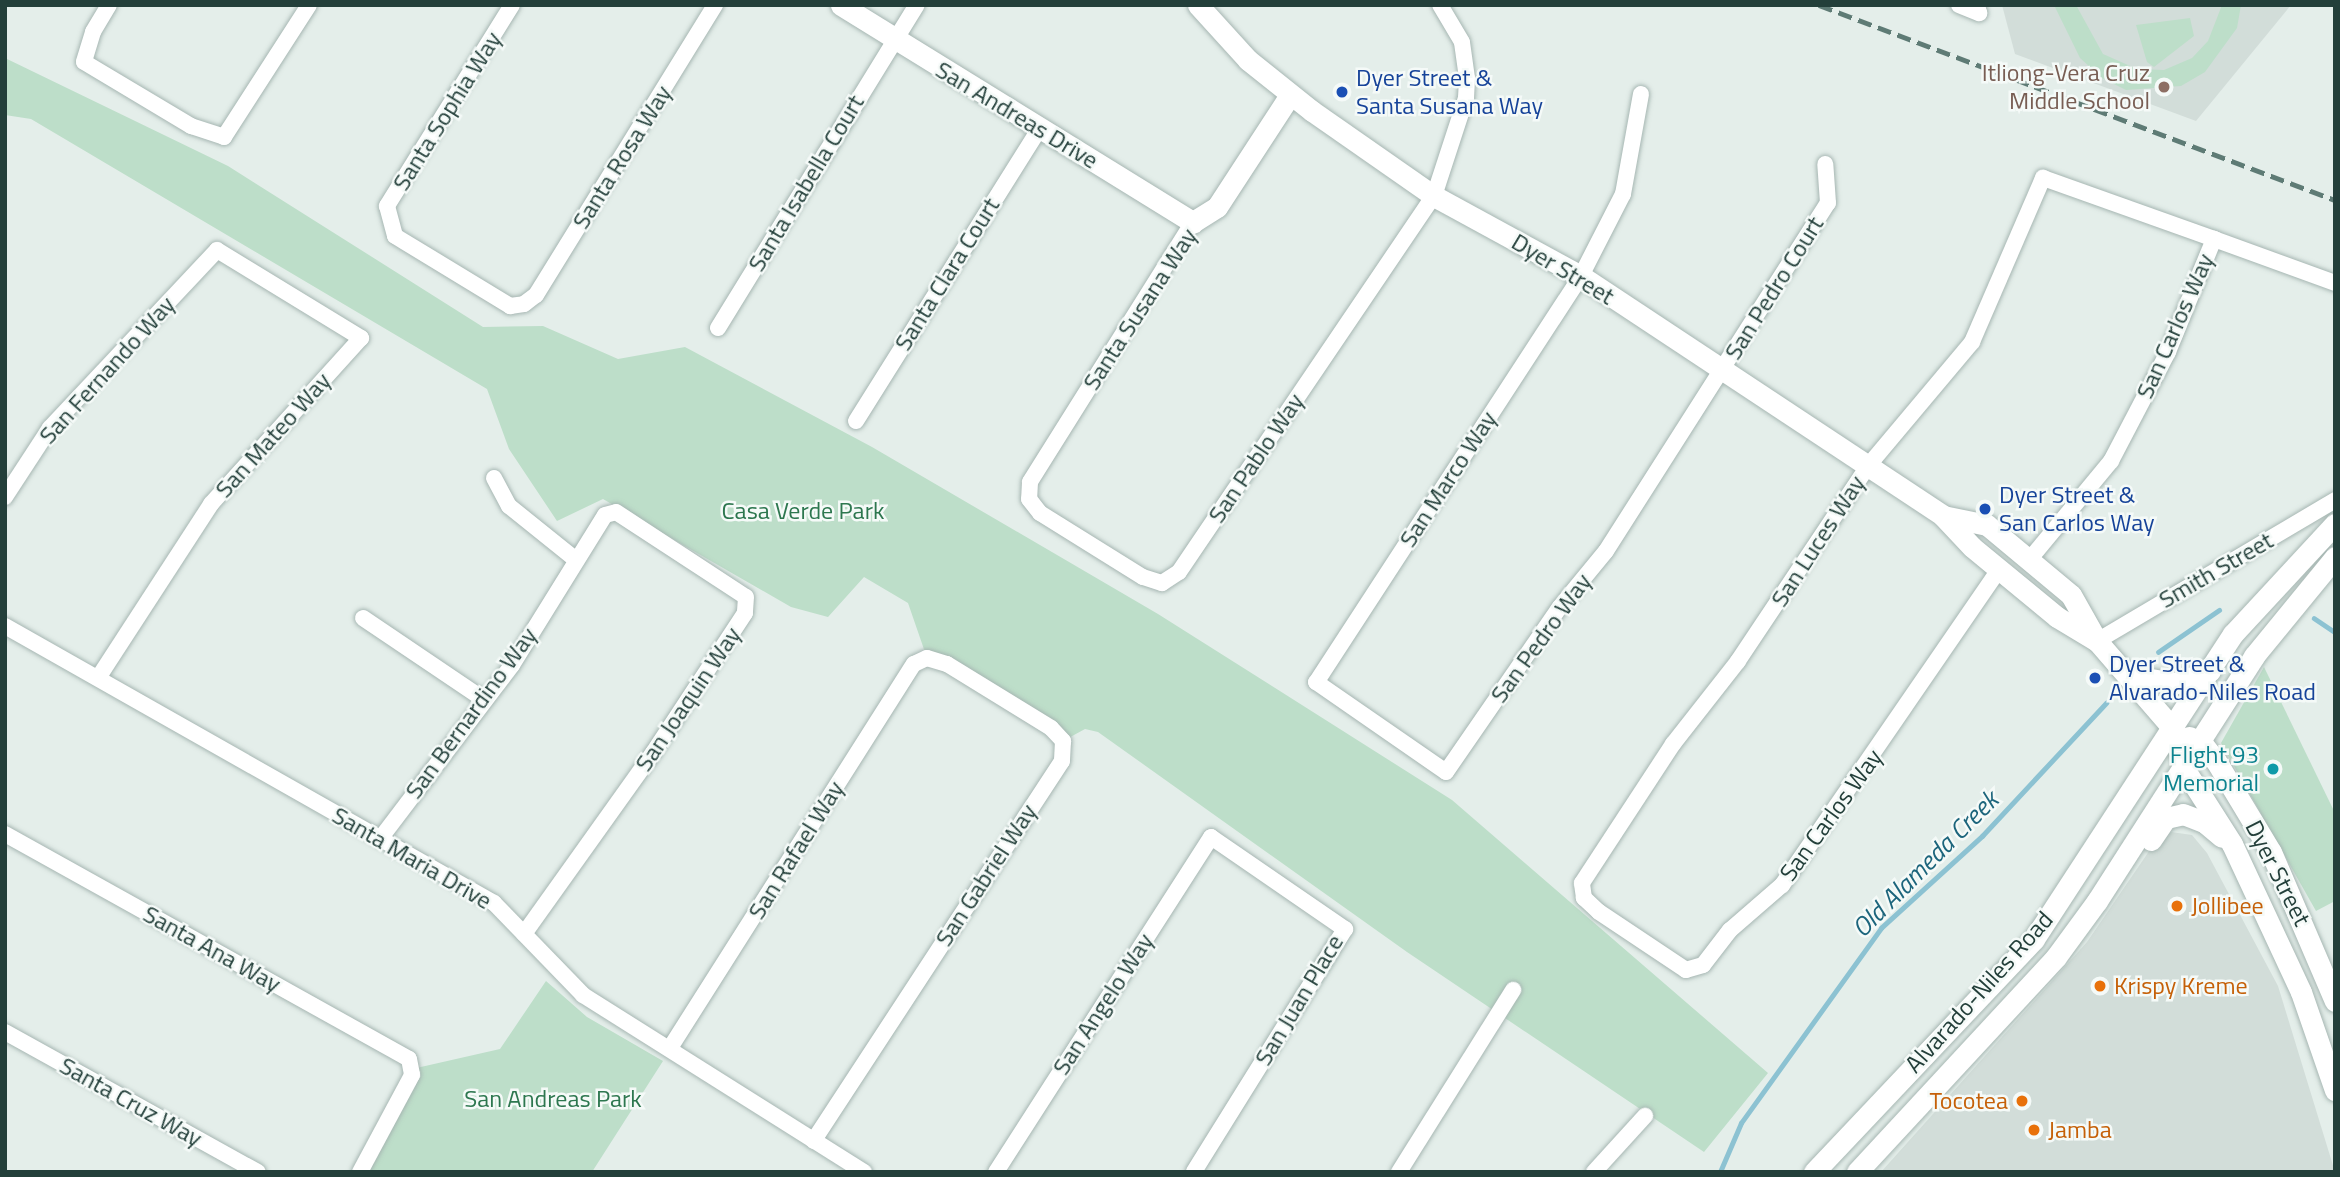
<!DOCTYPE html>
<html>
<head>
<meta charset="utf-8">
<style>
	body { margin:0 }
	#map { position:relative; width:2340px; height:1177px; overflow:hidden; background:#e4eeea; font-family:"Titillium Web",sans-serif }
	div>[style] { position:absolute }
	.built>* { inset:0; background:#d2ddd9 }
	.green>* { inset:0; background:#bddec9 }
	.stream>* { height:4.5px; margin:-2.25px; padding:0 2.25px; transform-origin:2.25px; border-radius:2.25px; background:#8cc2d2 }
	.roads { filter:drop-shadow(0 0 2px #a6b6b2) drop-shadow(0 0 2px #a6b6b2) }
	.street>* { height:16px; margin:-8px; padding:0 8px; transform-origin:8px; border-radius:8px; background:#fff }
	.secondary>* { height:21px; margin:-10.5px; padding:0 10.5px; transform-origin:10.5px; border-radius:10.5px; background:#fff }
	.rail>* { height:4.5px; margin-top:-2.25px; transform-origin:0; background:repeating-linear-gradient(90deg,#5e7b75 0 14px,transparent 0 21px) }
	.dots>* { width:19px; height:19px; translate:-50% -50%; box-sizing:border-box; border:4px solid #f5faf8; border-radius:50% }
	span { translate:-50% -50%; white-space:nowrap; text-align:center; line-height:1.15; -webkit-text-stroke:5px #f5faf8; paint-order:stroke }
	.education-label { font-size:24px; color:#785e54 }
	.right { translate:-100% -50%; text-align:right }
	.transit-label { font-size:24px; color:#164399 }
	.left { translate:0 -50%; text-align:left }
	.street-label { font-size:24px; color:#233f3a }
	.park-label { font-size:24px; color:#2d774f }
	.culture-label { font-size:24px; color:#0d838f }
	.food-label { font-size:24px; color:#c56008 }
	.water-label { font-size:26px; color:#1c657c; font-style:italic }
	.frame { position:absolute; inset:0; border:7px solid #233f3a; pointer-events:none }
</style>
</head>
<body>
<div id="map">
	<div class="built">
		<i style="clip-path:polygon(2002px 5px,2291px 5px,2196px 121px,2015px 54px)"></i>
		<i style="clip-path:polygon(2171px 832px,2192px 835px,2207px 853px,2278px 986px,2335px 1172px,1881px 1172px,2087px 942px,2156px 841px)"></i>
	</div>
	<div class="green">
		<i style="clip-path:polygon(2054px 5px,2076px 5px,2103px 54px,2137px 69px,2164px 70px,2192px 58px,2208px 41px,2222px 5px,2241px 5px,2237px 28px,2205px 72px,2181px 86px,2126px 90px,2102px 78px,2080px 58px)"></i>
		<i style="clip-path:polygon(2190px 18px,2194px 36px,2154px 67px,2147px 62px,2136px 25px)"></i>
		<i style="clip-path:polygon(5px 58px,228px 166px,483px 327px,543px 326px,618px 359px,685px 347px,872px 447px,1158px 614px,1452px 800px,1768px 1073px,1704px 1152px,1407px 952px,1098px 732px,1085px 729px,1063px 741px,927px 658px,908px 603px,864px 577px,828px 617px,791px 607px,603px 499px,557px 521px,509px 449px,487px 389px,31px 119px,5px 115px)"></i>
		<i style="clip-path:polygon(2264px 667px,2335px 813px,2335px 901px,2316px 911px,2221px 743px)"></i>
		<i style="clip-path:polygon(546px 981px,587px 1017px,663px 1061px,592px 1172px,360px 1172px,412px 1069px,500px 1049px)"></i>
	</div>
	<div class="stream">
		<i style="left:2314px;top:618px;width:25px;rotate:34deg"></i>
		<i style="left:2158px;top:652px;width:74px;rotate:-34.5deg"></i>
		<i style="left:1720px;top:1172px;width:53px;rotate:-66.8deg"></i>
		<i style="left:1741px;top:1123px;width:240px;rotate:-54.3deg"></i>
		<i style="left:1881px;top:928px;width:137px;rotate:-42.3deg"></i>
		<i style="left:1982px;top:836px;width:182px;rotate:-47deg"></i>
	</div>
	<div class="roads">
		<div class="street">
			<i style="left:109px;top:5px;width:31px;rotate:121deg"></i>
			<i style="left:93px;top:32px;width:31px;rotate:107deg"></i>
			<i style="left:84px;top:62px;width:125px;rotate:30.9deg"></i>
			<i style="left:191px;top:126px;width:35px;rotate:18deg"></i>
			<i style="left:224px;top:137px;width:157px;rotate:-57.2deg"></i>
			<i style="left:512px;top:5px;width:237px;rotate:121.9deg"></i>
			<i style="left:387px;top:206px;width:31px;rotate:75deg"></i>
			<i style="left:395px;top:236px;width:135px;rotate:31.3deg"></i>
			<i style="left:510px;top:306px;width:14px;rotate:-8deg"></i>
			<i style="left:524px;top:304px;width:15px;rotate:-37deg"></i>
			<i style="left:536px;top:295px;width:341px;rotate:-58.3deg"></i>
			<i style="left:1959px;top:5px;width:22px;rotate:22deg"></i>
			<i style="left:1979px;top:13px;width:8px;rotate:-104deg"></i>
			<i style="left:1641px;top:94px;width:102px;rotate:100.2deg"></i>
			<i style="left:1623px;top:194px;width:92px;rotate:117.1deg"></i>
			<i style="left:1581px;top:276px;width:485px;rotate:123.1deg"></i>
			<i style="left:1316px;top:682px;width:158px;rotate:34.7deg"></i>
			<i style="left:1446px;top:772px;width:201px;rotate:-55.4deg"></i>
			<i style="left:1560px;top:607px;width:72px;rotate:-50.6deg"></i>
			<i style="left:1606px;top:551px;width:413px;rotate:-57.5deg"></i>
			<i style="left:1828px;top:203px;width:39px;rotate:-94deg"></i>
			<i style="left:1193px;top:222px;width:307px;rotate:122.1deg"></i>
			<i style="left:1030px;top:482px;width:17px;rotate:93deg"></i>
			<i style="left:1029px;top:499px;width:18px;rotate:52deg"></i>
			<i style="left:1040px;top:513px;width:121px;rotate:31.9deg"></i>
			<i style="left:1143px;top:577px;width:20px;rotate:18deg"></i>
			<i style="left:1162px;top:583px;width:20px;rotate:-33deg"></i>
			<i style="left:1179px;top:572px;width:454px;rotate:-55.9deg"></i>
			<i style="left:1434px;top:196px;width:103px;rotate:-71.9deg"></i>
			<i style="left:1466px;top:98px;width:20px;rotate:-87deg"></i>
			<i style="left:1467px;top:78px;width:36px;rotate:-98deg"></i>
			<i style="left:1462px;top:42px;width:43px;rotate:-120.7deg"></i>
			<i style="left:2214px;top:239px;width:129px;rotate:20deg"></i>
			<i style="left:718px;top:328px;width:379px;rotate:-58.4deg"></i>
			<i style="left:856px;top:421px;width:346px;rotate:-57.9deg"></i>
			<i style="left:494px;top:478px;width:32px;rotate:62deg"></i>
			<i style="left:509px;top:506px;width:85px;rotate:38.8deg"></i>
			<i style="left:5px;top:497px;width:82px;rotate:-56.9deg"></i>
			<i style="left:50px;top:428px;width:244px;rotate:-46.8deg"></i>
			<i style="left:217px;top:250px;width:169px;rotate:31.4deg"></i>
			<i style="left:361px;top:338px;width:224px;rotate:132.1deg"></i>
			<i style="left:211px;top:504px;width:207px;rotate:123deg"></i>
			<i style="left:2000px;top:568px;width:385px;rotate:124.5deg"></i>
			<i style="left:1782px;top:885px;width:69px;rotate:139.1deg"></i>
			<i style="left:1730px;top:930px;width:44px;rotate:127.6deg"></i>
			<i style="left:1703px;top:965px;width:18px;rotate:164deg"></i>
			<i style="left:1686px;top:970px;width:105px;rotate:-146.3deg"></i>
			<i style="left:1599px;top:912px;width:21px;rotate:-137deg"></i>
			<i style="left:1584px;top:898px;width:15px;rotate:-98deg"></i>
			<i style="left:1582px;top:883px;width:166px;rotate:-56.8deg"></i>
			<i style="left:1673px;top:744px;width:105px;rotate:-51.9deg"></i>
			<i style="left:1738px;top:661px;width:234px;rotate:-56.3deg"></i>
			<i style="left:1868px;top:466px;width:162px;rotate:-50deg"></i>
			<i style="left:1972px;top:342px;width:179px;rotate:-66.6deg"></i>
			<i style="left:2043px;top:178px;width:182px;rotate:19.6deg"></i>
			<i style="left:2214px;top:239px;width:122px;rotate:112.2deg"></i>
			<i style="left:2168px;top:352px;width:123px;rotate:117.6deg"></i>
			<i style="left:2111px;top:461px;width:127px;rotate:129.6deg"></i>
			<i style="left:363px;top:618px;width:145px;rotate:34deg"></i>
			<i style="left:5px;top:626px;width:562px;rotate:29.53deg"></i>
			<i style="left:494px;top:903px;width:128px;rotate:45.9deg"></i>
			<i style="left:583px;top:995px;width:332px;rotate:32.2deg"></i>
			<i style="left:2097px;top:641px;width:277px;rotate:-30.6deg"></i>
			<i style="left:5px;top:834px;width:462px;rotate:29.1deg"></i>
			<i style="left:409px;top:1059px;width:16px;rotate:79deg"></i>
			<i style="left:412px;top:1075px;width:110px;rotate:118.2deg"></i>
			<i style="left:380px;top:839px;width:218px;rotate:-52.8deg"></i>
			<i style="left:512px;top:665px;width:176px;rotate:-58.2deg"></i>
			<i style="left:605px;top:515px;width:11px;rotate:-15deg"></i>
			<i style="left:616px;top:512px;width:155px;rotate:33.2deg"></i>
			<i style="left:746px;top:597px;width:16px;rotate:94deg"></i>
			<i style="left:745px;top:613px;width:168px;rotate:123.3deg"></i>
			<i style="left:653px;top:753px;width:222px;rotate:125.5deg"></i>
			<i style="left:5px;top:1032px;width:289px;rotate:29deg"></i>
			<i style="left:670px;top:1048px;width:455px;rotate:-57.6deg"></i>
			<i style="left:914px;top:664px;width:14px;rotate:-25deg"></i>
			<i style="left:927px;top:658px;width:21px;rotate:17deg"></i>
			<i style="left:947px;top:664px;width:122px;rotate:31.6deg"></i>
			<i style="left:1051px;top:728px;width:18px;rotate:47deg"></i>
			<i style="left:1063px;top:741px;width:20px;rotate:93deg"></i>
			<i style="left:1062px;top:761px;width:454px;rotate:123.2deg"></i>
			<i style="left:996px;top:1172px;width:398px;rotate:-57.3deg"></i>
			<i style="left:1211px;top:837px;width:163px;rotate:34.5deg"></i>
			<i style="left:1345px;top:929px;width:286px;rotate:121.9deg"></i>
			<i style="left:1399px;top:1172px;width:215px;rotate:-57.9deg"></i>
			<i style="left:1594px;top:1172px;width:76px;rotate:-47.7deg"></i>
		</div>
		<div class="secondary">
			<i style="left:841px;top:5px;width:414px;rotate:31.7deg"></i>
			<i style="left:1193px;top:222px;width:28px;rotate:-32deg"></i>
			<i style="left:1217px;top:207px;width:134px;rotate:-56.9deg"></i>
			<i style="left:1198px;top:5px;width:74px;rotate:47.7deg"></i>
			<i style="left:1248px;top:60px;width:82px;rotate:38.6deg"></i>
			<i style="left:1312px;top:111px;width:149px;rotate:34.9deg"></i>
			<i style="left:1434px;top:196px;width:167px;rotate:28.6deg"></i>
			<i style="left:1581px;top:276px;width:434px;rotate:33.5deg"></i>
			<i style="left:1943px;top:516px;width:42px;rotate:46.9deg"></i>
			<i style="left:1972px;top:547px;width:110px;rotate:39.5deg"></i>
			<i style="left:2057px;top:617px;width:47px;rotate:31deg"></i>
			<i style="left:1943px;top:516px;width:45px;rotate:11.6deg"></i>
			<i style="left:1987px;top:525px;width:109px;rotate:39.8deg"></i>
			<i style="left:2071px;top:595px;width:53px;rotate:60.5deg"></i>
			<i style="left:2097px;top:641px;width:118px;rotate:49.1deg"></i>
			<i style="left:2174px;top:730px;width:38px;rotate:76deg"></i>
			<i style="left:2183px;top:767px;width:91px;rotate:57.5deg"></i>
			<i style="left:2232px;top:844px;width:163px;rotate:65deg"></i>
			<i style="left:2301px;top:992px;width:104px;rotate:70.9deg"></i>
			<i style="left:2127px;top:675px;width:49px;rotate:9.5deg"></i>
			<i style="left:2175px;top:683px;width:37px;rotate:-19deg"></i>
			<i style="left:2189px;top:737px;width:13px;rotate:23deg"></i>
			<i style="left:2201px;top:742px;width:24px;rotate:52deg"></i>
			<i style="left:2216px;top:761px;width:106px;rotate:58.9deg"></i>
			<i style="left:2271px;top:852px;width:162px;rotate:66.8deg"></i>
			<i style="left:2151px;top:840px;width:27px;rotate:-56deg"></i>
			<i style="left:2166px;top:818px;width:17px;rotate:-13deg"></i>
			<i style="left:2183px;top:814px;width:22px;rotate:21deg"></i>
			<i style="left:2204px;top:822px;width:23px;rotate:40deg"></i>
			<i style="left:1814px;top:1172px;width:320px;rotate:-46.6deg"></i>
			<i style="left:2034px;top:939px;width:364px;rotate:-56.9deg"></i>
			<i style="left:2233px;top:634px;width:150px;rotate:-47.2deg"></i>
			<i style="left:1857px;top:1172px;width:293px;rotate:-47.2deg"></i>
			<i style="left:2056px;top:957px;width:69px;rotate:-53.8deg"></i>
			<i style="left:2097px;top:901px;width:291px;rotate:-57.3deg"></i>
			<i style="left:2254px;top:656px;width:128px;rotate:-50.7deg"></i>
		</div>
	</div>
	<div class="rail">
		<i style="left:1819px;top:5px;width:552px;rotate:20.7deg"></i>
	</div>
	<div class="dots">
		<i style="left:2164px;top:87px;background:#8d6e63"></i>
		<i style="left:1342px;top:92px;background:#1a4fb4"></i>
		<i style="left:1985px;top:509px;background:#1a4fb4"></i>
		<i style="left:2095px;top:678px;background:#1a4fb4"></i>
		<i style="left:2273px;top:769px;background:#0f9aa8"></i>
		<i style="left:2177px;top:906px;background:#e8710a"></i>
		<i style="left:2100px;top:986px;background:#e8710a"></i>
		<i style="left:2022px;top:1101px;background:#e8710a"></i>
		<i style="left:2034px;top:1130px;background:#e8710a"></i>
	</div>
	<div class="education-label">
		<span class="right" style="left:2150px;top:87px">Itliong-Vera Cruz<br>Middle School</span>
	</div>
	<div class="transit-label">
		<span class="left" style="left:1356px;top:92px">Dyer Street &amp;<br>Santa Susana Way</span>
		<span class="left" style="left:1999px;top:509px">Dyer Street &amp;<br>San Carlos Way</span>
		<span class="left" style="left:2109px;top:678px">Dyer Street &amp;<br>Alvarado-Niles Road</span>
	</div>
	<div class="street-label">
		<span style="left:447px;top:111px;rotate:-58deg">Santa Sophia Way</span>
		<span style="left:1017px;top:115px;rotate:31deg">San Andreas Drive</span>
		<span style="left:622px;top:157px;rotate:-58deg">Santa Rosa Way</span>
		<span style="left:806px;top:183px;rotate:-59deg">Santa Isabella Court</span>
		<span style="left:1563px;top:269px;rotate:31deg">Dyer Street</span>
		<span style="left:947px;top:274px;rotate:-58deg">Santa Clara Court</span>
		<span style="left:1774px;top:288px;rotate:-58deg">San Pedro Court</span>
		<span style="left:1140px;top:309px;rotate:-57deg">Santa Susana Way</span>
		<span style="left:2175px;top:326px;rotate:-66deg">San Carlos Way</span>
		<span style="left:107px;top:370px;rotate:-48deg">San Fernando Way</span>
		<span style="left:273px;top:435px;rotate:-48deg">San Mateo Way</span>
		<span style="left:1256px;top:458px;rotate:-56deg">San Pablo Way</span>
		<span style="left:1448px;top:479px;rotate:-57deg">San Marco Way</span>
		<span style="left:1818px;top:541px;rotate:-57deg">San Luces Way</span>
		<span style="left:2216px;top:570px;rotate:-30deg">Smith Street</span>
		<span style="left:1541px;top:638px;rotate:-54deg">San Pedro Way</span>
		<span style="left:688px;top:699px;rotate:-56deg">San Joaquin Way</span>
		<span style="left:471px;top:713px;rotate:-54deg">San Bernardino Way</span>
		<span style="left:1831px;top:815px;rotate:-54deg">San Carlos Way</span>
		<span style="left:796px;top:850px;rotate:-58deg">San Rafael Way</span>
		<span style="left:412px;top:858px;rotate:30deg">Santa Maria Drive</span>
		<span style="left:2278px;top:873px;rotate:63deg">Dyer Street</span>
		<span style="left:986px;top:875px;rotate:-57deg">San Gabriel Way</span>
		<span style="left:212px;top:949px;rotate:29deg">Santa Ana Way</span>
		<span style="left:1979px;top:992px;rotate:-48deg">Alvarado-Niles Road</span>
		<span style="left:1299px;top:1000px;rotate:-59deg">San Juan Place</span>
		<span style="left:1103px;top:1004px;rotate:-57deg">San Angelo Way</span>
		<span style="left:131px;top:1102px;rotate:29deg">Santa Cruz Way</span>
	</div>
	<div class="park-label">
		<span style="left:803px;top:511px">Casa Verde Park</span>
		<span style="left:553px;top:1099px">San Andreas Park</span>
	</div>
	<div class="culture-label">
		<span class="right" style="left:2259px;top:769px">Flight 93<br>Memorial</span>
	</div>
	<div class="food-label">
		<span class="left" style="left:2191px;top:906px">Jollibee</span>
		<span class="left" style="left:2114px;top:986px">Krispy Kreme</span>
		<span class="right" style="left:2008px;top:1101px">Tocotea</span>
		<span class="left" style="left:2048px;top:1130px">Jamba</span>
	</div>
	<div class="water-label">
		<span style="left:1925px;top:864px;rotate:-45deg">Old Alameda Creek</span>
	</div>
	<div class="frame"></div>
</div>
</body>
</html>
